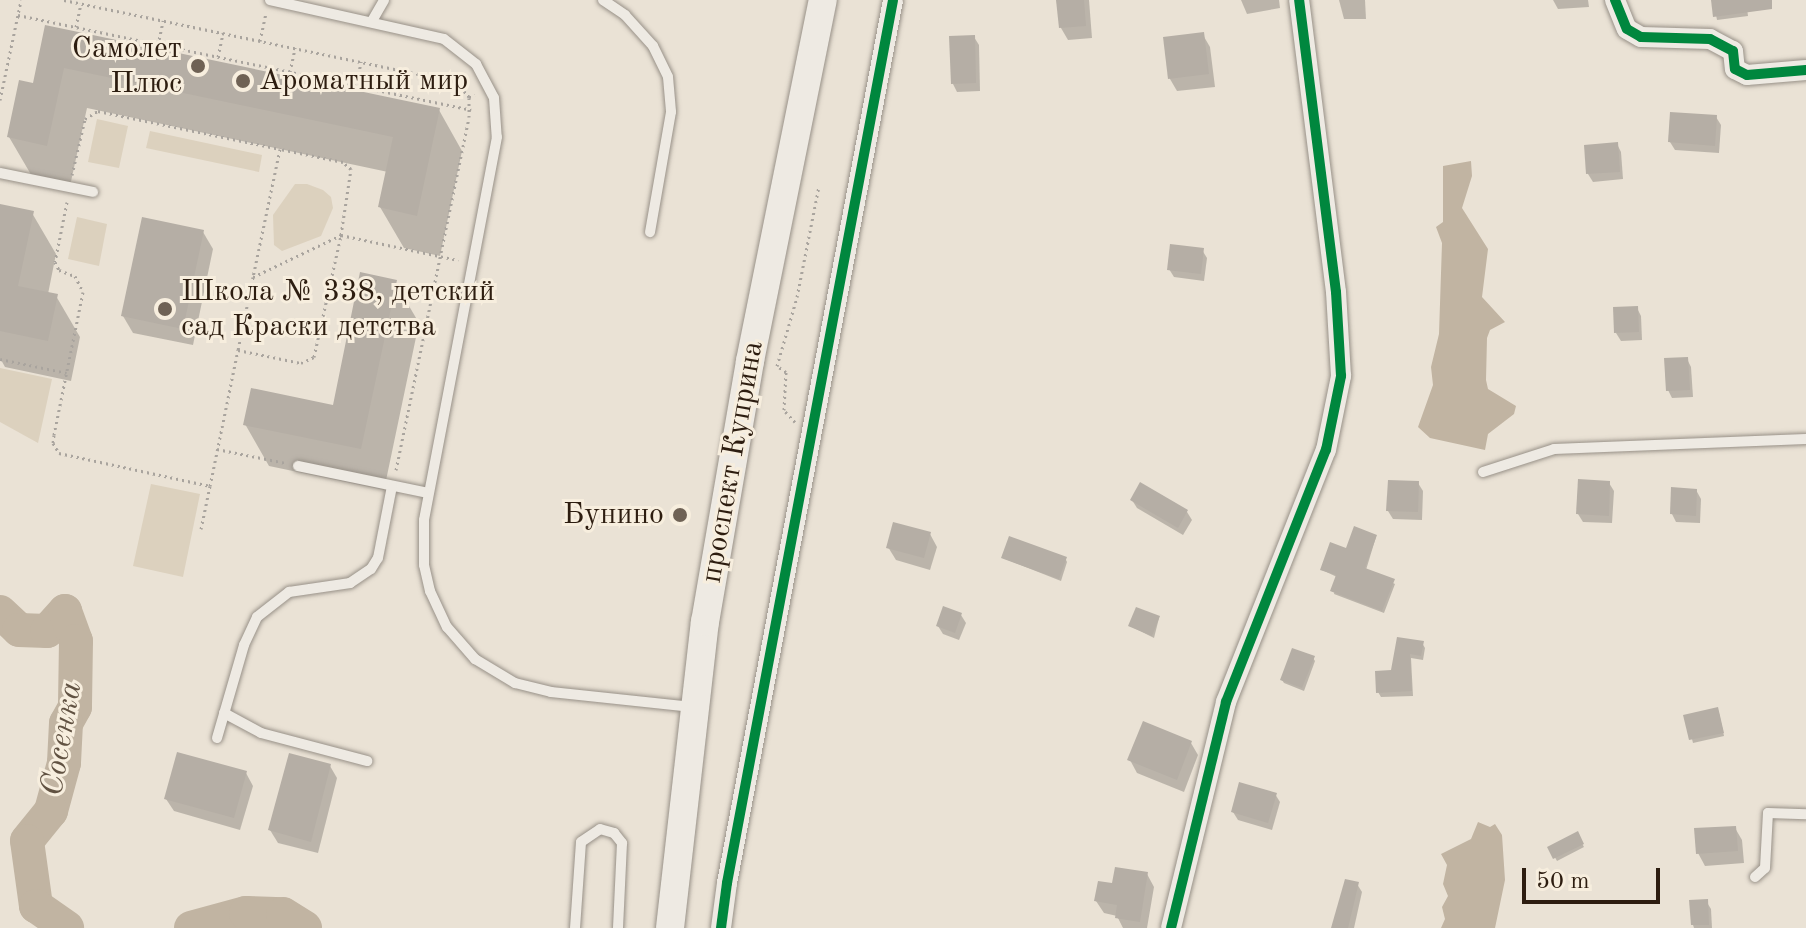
<!DOCTYPE html>
<html>
<head>
<meta charset="utf-8">
<style>
	body { margin:0 }
	#map { position:relative; width:1806px; height:928px; overflow:hidden; background:#eae2d5; font-family:"Old Standard TT",serif }
	div>[style] { position:absolute }
	.green>* { inset:0; background:#dcd1be }
	.water>* { inset:0; background:#c1b4a2 }
	.shadow>* { inset:0; background:#0003 }
	.river>* { height:34px; margin:-17px; padding:0 17px; transform-origin:17px; border-radius:17px; background:#c1b4a2 }
	.building>* { inset:0; background:#b5aea5 }
	.path>* { height:3px; margin-top:-1.5px; transform-origin:0; background:repeating-linear-gradient(90deg,#a9a49e 0 2px,transparent 0 6px) }
	.roads { filter:drop-shadow(0 0 2px #989188) drop-shadow(0 0 2px #989188) }
	.lane>* { height:10px; margin:-5px; padding:0 5px; transform-origin:5px; border-radius:5px; background:#eeeae3 }
	.street>* { height:20px; margin:-10px; padding:0 10px; transform-origin:10px; border-radius:10px; background:#eeeae3 }
	.secondary>* { height:28px; margin:-14px; padding:0 14px; transform-origin:14px; border-radius:14px; background:#eeeae3 }
	.cycleway>* { height:10px; margin:-5px; padding:0 5px; transform-origin:5px; border-radius:5px; background:#00873e }
	.dots>* { width:22px; height:22px; translate:-50% -50%; box-sizing:border-box; border:4px solid #f7eede; border-radius:50% }
	span { translate:-50% -50%; white-space:nowrap; text-align:center; line-height:1.15; -webkit-text-stroke:6px #f7eede; paint-order:stroke }
	.poi-label { font-size:30px; color:#2d1d10 }
	.right { translate:-100% -50%; text-align:right }
	.left { translate:0 -50%; text-align:left }
	.street-label { font-size:30px; color:#2d1d10 }
	.water-label { font-size:32px; color:#615242; font-style:italic }
	.scale { position:absolute; left:1522px; top:868px; width:138px; height:36px; box-sizing:border-box; border:4px solid #2d1d10; border-top:0; padding-left:10px; font-size:24px; line-height:28px; white-space:nowrap; color:#2d1d10; -webkit-text-stroke:6px #f7eede; paint-order:stroke }
</style>
</head>
<body>
<div id="map">
	<div class="green">
		<i style="clip-path:polygon(97px 119px,128px 126px,119px 168px,88px 162px)"></i>
		<i style="clip-path:polygon(150px 131px,262px 155px,259px 172px,146px 148px)"></i>
		<i style="clip-path:polygon(295px 184px,307px 184px,323px 190px,331px 197px,333px 208px,321px 236px,282px 251px,274px 245px,273px 215px)"></i>
		<i style="clip-path:polygon(77px 217px,107px 224px,99px 266px,68px 259px)"></i>
		<i style="clip-path:polygon(0 368px,52px 379px,38px 443px,0 422px)"></i>
		<i style="clip-path:polygon(151px 484px,200px 494px,183px 577px,133px 566px)"></i>
	</div>
	<div class="water">
		<i style="clip-path:polygon(1471px 161px,1472px 176px,1462px 208px,1488px 249px,1482px 297px,1505px 322px,1490px 330px,1487px 338px,1486px 380px,1488px 389px,1516px 406px,1514px 414px,1488px 434px,1485px 450px,1430px 438px,1418px 427px,1433px 385px,1431px 367px,1439px 334px,1442px 243px,1436px 227px,1443px 222px,1443px 166px)"></i>
		<i style="clip-path:polygon(1478px 822px,1490px 827px,1495px 824px,1502px 835px,1505px 880px,1495px 928px,1441px 928px,1445px 919px,1442px 907px,1448px 896px,1443px 884px,1447px 865px,1441px 854px,1471px 839px)"></i>
	</div>
	<div class="shadow">
		<i style="clip-path:polygon(1059px 0,1089px 0,1092px 38px,1068px 40px,1061px 28px)"></i>
		<i style="clip-path:polygon(1241px 0,1279px 0,1280px 8px,1247px 14px)"></i>
		<i style="clip-path:polygon(1339px 0,1365px 0,1366px 19px,1344px 19px)"></i>
		<i style="clip-path:polygon(1553px 0,1588px 0,1589px 7px,1558px 9px)"></i>
		<i style="clip-path:polygon(1713px 0,1746px 0,1748px 16px,1717px 20px)"></i>
		<i style="clip-path:polygon(47px 28px,439px 110px,462px 151px,440px 256px,404px 248px,380px 207px,388px 172px,87px 108px,70px 186px,33px 178px,9px 137px,35px 86px)"></i>
		<i style="clip-path:polygon(1203px 35px,1210px 47px,1215px 87px,1177px 91px,1170px 79px,1165px 39px)"></i>
		<i style="clip-path:polygon(974px 37px,979px 45px,980px 91px,957px 92px,953px 84px)"></i>
		<i style="clip-path:polygon(1716px 117px,1721px 125px,1719px 153px,1675px 150px,1670px 142px)"></i>
		<i style="clip-path:polygon(1617px 144px,1621px 152px,1623px 179px,1593px 182px,1588px 174px,1586px 146px)"></i>
		<i style="clip-path:polygon(0 206px,32px 213px,56px 254px,48px 294px,56px 296px,80px 337px,71px 381px,5px 367px,0 358px)"></i>
		<i style="clip-path:polygon(203px 232px,213px 249px,193px 345px,133px 333px,123px 316px)"></i>
		<i style="clip-path:polygon(1202px 250px,1207px 258px,1204px 281px,1174px 277px,1169px 269px)"></i>
		<i style="clip-path:polygon(395px 282px,419px 323px,384px 490px,269px 466px,245px 424px,335px 407px)"></i>
		<i style="clip-path:polygon(1637px 308px,1641px 316px,1642px 340px,1621px 341px,1616px 333px)"></i>
		<i style="clip-path:polygon(1687px 359px,1691px 367px,1693px 397px,1672px 398px,1668px 390px)"></i>
		<i style="clip-path:polygon(1418px 483px,1423px 491px,1422px 520px,1393px 519px,1388px 511px)"></i>
		<i style="clip-path:polygon(1609px 483px,1614px 491px,1612px 523px,1583px 522px,1578px 514px)"></i>
		<i style="clip-path:polygon(1696px 490px,1701px 499px,1700px 523px,1676px 522px,1672px 514px)"></i>
		<i style="clip-path:polygon(1132px 500px,1187px 512px,1192px 520px,1183px 535px,1137px 508px)"></i>
		<i style="clip-path:polygon(930px 534px,937px 547px,930px 570px,896px 560px,888px 547px)"></i>
		<i style="clip-path:polygon(1376px 537px,1366px 570px,1395px 584px,1384px 613px,1334px 594px,1337px 577px,1322px 570px,1347px 550px)"></i>
		<i style="clip-path:polygon(1003px 558px,1065px 558px,1067px 562px,1061px 581px)"></i>
		<i style="clip-path:polygon(961px 615px,966px 623px,959px 640px,943px 634px,938px 626px)"></i>
		<i style="clip-path:polygon(1159px 618px,1154px 638px,1130px 626px)"></i>
		<i style="clip-path:polygon(1398px 639px,1422px 643px,1425px 648px,1423px 660px,1411px 658px,1413px 696px,1381px 697px,1378px 692px,1393px 672px)"></i>
		<i style="clip-path:polygon(1313px 658px,1315px 661px,1304px 691px,1284px 683px,1282px 680px)"></i>
		<i style="clip-path:polygon(1719px 713px,1724px 736px,1693px 743px,1686px 716px)"></i>
		<i style="clip-path:polygon(1191px 743px,1198px 755px,1184px 792px,1137px 773px,1130px 760px)"></i>
		<i style="clip-path:polygon(330px 766px,337px 778px,318px 853px,278px 843px,270px 830px)"></i>
		<i style="clip-path:polygon(246px 773px,253px 786px,240px 830px,174px 811px,166px 799px)"></i>
		<i style="clip-path:polygon(1275px 794px,1280px 802px,1272px 830px,1238px 820px,1233px 812px)"></i>
		<i style="clip-path:polygon(1735px 828px,1742px 840px,1744px 863px,1705px 866px,1698px 853px)"></i>
		<i style="clip-path:polygon(1577px 834px,1584px 847px,1557px 861px,1549px 847px)"></i>
		<i style="clip-path:polygon(1147px 874px,1154px 887px,1147px 928px,1123px 928px,1117px 916px,1104px 913px,1096px 901px,1114px 886px)"></i>
		<i style="clip-path:polygon(1357px 884px,1362px 892px,1354px 928px,1333px 928px)"></i>
		<i style="clip-path:polygon(1706px 901px,1711px 909px,1712px 928px,1694px 928px,1693px 925px)"></i>
	</div>
	<div class="river">
		<i style="left:0;top:612px;width:26px;rotate:43deg"></i>
		<i style="left:19px;top:630px;width:28px;rotate:2deg"></i>
		<i style="left:47px;top:631px;width:27px;rotate:-48deg"></i>
		<i style="left:65px;top:611px;width:32px;rotate:70deg"></i>
		<i style="left:76px;top:641px;width:66px;rotate:90.9deg"></i>
		<i style="left:75px;top:707px;width:18px;rotate:119deg"></i>
		<i style="left:66px;top:723px;width:40px;rotate:92.9deg"></i>
		<i style="left:64px;top:763px;width:50px;rotate:105.2deg"></i>
		<i style="left:51px;top:811px;width:38px;rotate:129deg"></i>
		<i style="left:27px;top:841px;width:66px;rotate:82.1deg"></i>
		<i style="left:36px;top:906px;width:38px;rotate:35deg"></i>
		<i style="left:191px;top:928px;width:57px;rotate:-15.3deg"></i>
		<i style="left:246px;top:913px;width:37px;rotate:2deg"></i>
		<i style="left:283px;top:914px;width:26px;rotate:32deg"></i>
	</div>
	<div class="building">
		<i style="clip-path:polygon(1056px 0,1084px 0,1086px 26px,1059px 28px)"></i>
		<i style="clip-path:polygon(1711px 0,1772px 0,1772px 9px,1713px 17px)"></i>
		<i style="clip-path:polygon(45px 25px,440px 108px,417px 216px,378px 207px,393px 137px,64px 68px,47px 146px,7px 137px,19px 80px,33px 83px)"></i>
		<i style="clip-path:polygon(1204px 32px,1209px 74px,1168px 79px,1163px 37px)"></i>
		<i style="clip-path:polygon(975px 35px,976px 83px,951px 84px,949px 36px)"></i>
		<i style="clip-path:polygon(1670px 112px,1717px 115px,1715px 146px,1668px 142px)"></i>
		<i style="clip-path:polygon(1618px 142px,1620px 172px,1586px 174px,1584px 145px)"></i>
		<i style="clip-path:polygon(0 204px,34px 211px,18px 286px,58px 294px,48px 341px,0 331px)"></i>
		<i style="clip-path:polygon(142px 217px,204px 230px,183px 329px,121px 316px)"></i>
		<i style="clip-path:polygon(1170px 244px,1204px 248px,1201px 274px,1167px 270px)"></i>
		<i style="clip-path:polygon(360px 272px,397px 280px,361px 449px,243px 425px,251px 388px,333px 405px)"></i>
		<i style="clip-path:polygon(1638px 306px,1639px 332px,1614px 333px,1613px 307px)"></i>
		<i style="clip-path:polygon(1688px 357px,1690px 390px,1666px 391px,1664px 358px)"></i>
		<i style="clip-path:polygon(1578px 479px,1610px 481px,1609px 516px,1576px 514px)"></i>
		<i style="clip-path:polygon(1388px 480px,1419px 481px,1418px 512px,1386px 511px)"></i>
		<i style="clip-path:polygon(1140px 482px,1188px 510px,1178px 528px,1130px 500px)"></i>
		<i style="clip-path:polygon(1671px 487px,1697px 489px,1696px 516px,1670px 514px)"></i>
		<i style="clip-path:polygon(893px 522px,931px 532px,924px 558px,886px 548px)"></i>
		<i style="clip-path:polygon(1354px 526px,1377px 535px,1365px 568px,1395px 579px,1382px 611px,1330px 591px,1336px 575px,1320px 570px,1330px 542px,1346px 548px)"></i>
		<i style="clip-path:polygon(1009px 536px,1067px 557px,1059px 579px,1001px 558px)"></i>
		<i style="clip-path:polygon(943px 606px,962px 613px,955px 633px,936px 626px)"></i>
		<i style="clip-path:polygon(1136px 607px,1160px 616px,1152px 636px,1128px 626px)"></i>
		<i style="clip-path:polygon(1397px 637px,1424px 641px,1421px 656px,1410px 654px,1412px 691px,1376px 693px,1375px 671px,1391px 670px)"></i>
		<i style="clip-path:polygon(1292px 648px,1315px 656px,1302px 688px,1280px 680px)"></i>
		<i style="clip-path:polygon(1718px 707px,1724px 733px,1689px 740px,1683px 715px)"></i>
		<i style="clip-path:polygon(1143px 721px,1192px 741px,1177px 780px,1127px 760px)"></i>
		<i style="clip-path:polygon(177px 752px,247px 771px,234px 818px,164px 799px)"></i>
		<i style="clip-path:polygon(289px 753px,331px 764px,311px 842px,268px 830px)"></i>
		<i style="clip-path:polygon(1239px 782px,1277px 793px,1268px 823px,1231px 812px)"></i>
		<i style="clip-path:polygon(1736px 826px,1738px 851px,1696px 854px,1694px 828px)"></i>
		<i style="clip-path:polygon(1578px 831px,1584px 844px,1553px 859px,1547px 847px)"></i>
		<i style="clip-path:polygon(1115px 867px,1148px 872px,1140px 922px,1115px 918px,1117px 905px,1094px 901px,1098px 881px,1112px 883px)"></i>
		<i style="clip-path:polygon(1345px 879px,1359px 882px,1348px 928px,1331px 928px)"></i>
		<i style="clip-path:polygon(1708px 899px,1709px 925px,1691px 925px,1689px 900px)"></i>
	</div>
	<div class="path">
		<i style="left:64px;top:0;width:400px;rotate:11.8deg"></i>
		<i style="left:456px;top:82px;width:20px;rotate:49deg"></i>
		<i style="left:469px;top:97px;width:6px;rotate:-18deg"></i>
		<i style="left:18px;top:15px;width:463px;rotate:11.8deg"></i>
		<i style="left:76px;top:27px;width:24px;rotate:-78deg"></i>
		<i style="left:260px;top:41px;width:29px;rotate:-78deg"></i>
		<i style="left:158px;top:45px;width:25px;rotate:-78deg"></i>
		<i style="left:218px;top:57px;width:25px;rotate:-78deg"></i>
		<i style="left:290px;top:72px;width:25px;rotate:-78deg"></i>
		<i style="left:356px;top:86px;width:25px;rotate:-78deg"></i>
		<i style="left:0;top:100px;width:102px;rotate:-78.1deg"></i>
		<i style="left:72px;top:175px;width:57px;rotate:-76.9deg"></i>
		<i style="left:85px;top:119px;width:15px;rotate:-32deg"></i>
		<i style="left:98px;top:111px;width:186px;rotate:11.8deg"></i>
		<i style="left:67px;top:202px;width:61px;rotate:101.3deg"></i>
		<i style="left:55px;top:262px;width:9px;rotate:63deg"></i>
		<i style="left:59px;top:270px;width:17px;rotate:21deg"></i>
		<i style="left:75px;top:276px;width:18px;rotate:63deg"></i>
		<i style="left:83px;top:292px;width:146px;rotate:101.5deg"></i>
		<i style="left:54px;top:435px;width:8px;rotate:97deg"></i>
		<i style="left:53px;top:443px;width:12px;rotate:59deg"></i>
		<i style="left:59px;top:453px;width:155px;rotate:12.3deg"></i>
		<i style="left:210px;top:486px;width:139px;rotate:-78.4deg"></i>
		<i style="left:253px;top:277px;width:98px;rotate:-25.5deg"></i>
		<i style="left:341px;top:235px;width:67px;rotate:-81.4deg"></i>
		<i style="left:351px;top:169px;width:11px;rotate:-139deg"></i>
		<i style="left:343px;top:162px;width:64px;rotate:-168.3deg"></i>
		<i style="left:280px;top:149px;width:131px;rotate:101.9deg"></i>
		<i style="left:253px;top:277px;width:75px;rotate:101.6deg"></i>
		<i style="left:238px;top:350px;width:64px;rotate:11.7deg"></i>
		<i style="left:301px;top:363px;width:14px;rotate:-25deg"></i>
		<i style="left:314px;top:357px;width:125px;rotate:-77.5deg"></i>
		<i style="left:341px;top:235px;width:120px;rotate:12.1deg"></i>
		<i style="left:0;top:359px;width:68px;rotate:11.8deg"></i>
		<i style="left:795px;top:422px;width:16px;rotate:-133deg"></i>
		<i style="left:784px;top:410px;width:38px;rotate:-87deg"></i>
		<i style="left:786px;top:372px;width:11px;rotate:-146deg"></i>
		<i style="left:777px;top:366px;width:72px;rotate:-73.8deg"></i>
		<i style="left:797px;top:297px;width:113px;rotate:-78.8deg"></i>
		<i style="left:217px;top:449px;width:70px;rotate:11.5deg"></i>
		<i style="left:396px;top:470px;width:360px;rotate:-78.3deg"></i>
		<i style="left:469px;top:117px;width:19px;rotate:-90deg"></i>
		<i style="left:201px;top:529px;width:44px;rotate:-78.2deg"></i>
	</div>
	<div class="roads">
		<div class="lane">
			<i style="left:270px;top:0;width:178px;rotate:12.6deg"></i>
			<i style="left:444px;top:39px;width:41px;rotate:38deg"></i>
			<i style="left:476px;top:64px;width:38px;rotate:62deg"></i>
			<i style="left:494px;top:98px;width:39px;rotate:86deg"></i>
			<i style="left:497px;top:137px;width:390px;rotate:100.8deg"></i>
			<i style="left:424px;top:520px;width:45px;rotate:90deg"></i>
			<i style="left:424px;top:565px;width:27px;rotate:77deg"></i>
			<i style="left:430px;top:591px;width:40px;rotate:65deg"></i>
			<i style="left:447px;top:627px;width:43px;rotate:48.8deg"></i>
			<i style="left:475px;top:659px;width:47px;rotate:31deg"></i>
			<i style="left:515px;top:683px;width:37px;rotate:14deg"></i>
			<i style="left:551px;top:692px;width:142px;rotate:6.1deg"></i>
			<i style="left:603px;top:0;width:27px;rotate:34deg"></i>
			<i style="left:625px;top:15px;width:42px;rotate:47.9deg"></i>
			<i style="left:653px;top:46px;width:34px;rotate:64deg"></i>
			<i style="left:668px;top:77px;width:35px;rotate:85deg"></i>
			<i style="left:671px;top:112px;width:122px;rotate:99.9deg"></i>
			<i style="left:372px;top:21px;width:24px;rotate:-60deg"></i>
			<i style="left:0;top:173px;width:95px;rotate:11.5deg"></i>
			<i style="left:298px;top:466px;width:133px;rotate:11.7deg"></i>
			<i style="left:1483px;top:472px;width:75px;rotate:-17.9deg"></i>
			<i style="left:1554px;top:449px;width:252px;rotate:-2.3deg"></i>
			<i style="left:224px;top:713px;width:42px;rotate:28.4deg"></i>
			<i style="left:261px;top:733px;width:110px;rotate:14.8deg"></i>
			<i style="left:217px;top:738px;width:97px;rotate:-73.8deg"></i>
			<i style="left:244px;top:645px;width:31px;rotate:-65deg"></i>
			<i style="left:257px;top:617px;width:41px;rotate:-38deg"></i>
			<i style="left:289px;top:592px;width:62px;rotate:-8.4deg"></i>
			<i style="left:350px;top:583px;width:25px;rotate:-34deg"></i>
			<i style="left:371px;top:569px;width:13px;rotate:-58deg"></i>
			<i style="left:378px;top:558px;width:73px;rotate:-79deg"></i>
			<i style="left:1755px;top:877px;width:13px;rotate:-42deg"></i>
			<i style="left:1765px;top:868px;width:55px;rotate:-86.9deg"></i>
			<i style="left:1768px;top:813px;width:38px;rotate:2deg"></i>
			<i style="left:575px;top:928px;width:86px;rotate:-86deg"></i>
			<i style="left:581px;top:842px;width:23px;rotate:-34deg"></i>
			<i style="left:600px;top:829px;width:15px;rotate:16deg"></i>
			<i style="left:614px;top:833px;width:13px;rotate:51deg"></i>
			<i style="left:622px;top:843px;width:85px;rotate:92.7deg"></i>
		</div>
		<div class="street">
			<i style="left:1615px;top:0;width:31px;rotate:68deg"></i>
			<i style="left:1627px;top:29px;width:16px;rotate:30deg"></i>
			<i style="left:1641px;top:37px;width:69px;rotate:1.7deg"></i>
			<i style="left:1710px;top:39px;width:26px;rotate:28deg"></i>
			<i style="left:1733px;top:51px;width:18px;rotate:84deg"></i>
			<i style="left:1735px;top:69px;width:13px;rotate:27deg"></i>
			<i style="left:1747px;top:75px;width:59px;rotate:-4.8deg"></i>
			<i style="left:721px;top:928px;width:45px;rotate:-82.4deg"></i>
			<i style="left:727px;top:883px;width:898px;rotate:-79.35deg"></i>
			<i style="left:1171px;top:928px;width:233px;rotate:-76.3deg"></i>
			<i style="left:1226px;top:702px;width:271px;rotate:-68.4deg"></i>
			<i style="left:1326px;top:450px;width:76px;rotate:-78.5deg"></i>
			<i style="left:1341px;top:376px;width:84px;rotate:-93.4deg"></i>
			<i style="left:1336px;top:292px;width:294px;rotate:-97.2deg"></i>
		</div>
		<div class="secondary">
			<i style="left:670px;top:928px;width:308px;rotate:-83.5deg"></i>
			<i style="left:705px;top:622px;width:265px;rotate:-80.2deg"></i>
			<i style="left:750px;top:361px;width:368px;rotate:-78.6deg"></i>
		</div>
	</div>
	<div class="cycleway">
		<i style="left:1615px;top:0;width:31px;rotate:68deg"></i>
		<i style="left:1627px;top:29px;width:16px;rotate:30deg"></i>
		<i style="left:1641px;top:37px;width:69px;rotate:1.7deg"></i>
		<i style="left:1710px;top:39px;width:26px;rotate:28deg"></i>
		<i style="left:1733px;top:51px;width:18px;rotate:84deg"></i>
		<i style="left:1735px;top:69px;width:13px;rotate:27deg"></i>
		<i style="left:1747px;top:75px;width:59px;rotate:-4.8deg"></i>
		<i style="left:721px;top:928px;width:45px;rotate:-82.4deg"></i>
		<i style="left:727px;top:883px;width:898px;rotate:-79.35deg"></i>
		<i style="left:1171px;top:928px;width:233px;rotate:-76.3deg"></i>
		<i style="left:1226px;top:702px;width:271px;rotate:-68.4deg"></i>
		<i style="left:1326px;top:450px;width:76px;rotate:-78.5deg"></i>
		<i style="left:1341px;top:376px;width:84px;rotate:-93.4deg"></i>
		<i style="left:1336px;top:292px;width:294px;rotate:-97.2deg"></i>
	</div>
	<div class="dots">
		<i style="left:198px;top:66px;background:#6f6255"></i>
		<i style="left:243px;top:81px;background:#6f6255"></i>
		<i style="left:165px;top:309px;background:#6f6255"></i>
		<i style="left:680px;top:515px;background:#6f6255"></i>
	</div>
	<div class="poi-label">
		<span class="right" style="left:182px;top:66px">Самолет<br>Плюс</span>
		<span class="left" style="left:259px;top:81px">Ароматный мир</span>
		<span class="left" style="left:181px;top:309px">Школа № 338, детский<br>сад Краски детства</span>
		<span class="right" style="left:664px;top:515px">Бунино</span>
	</div>
	<div class="street-label">
		<span style="left:733px;top:462px;rotate:-80deg">проспект Куприна</span>
	</div>
	<div class="water-label">
		<span style="left:63px;top:739px;rotate:-80deg">Сосенка</span>
	</div>
	<div class="scale">50 m</div>
</div>
</body>
</html>
